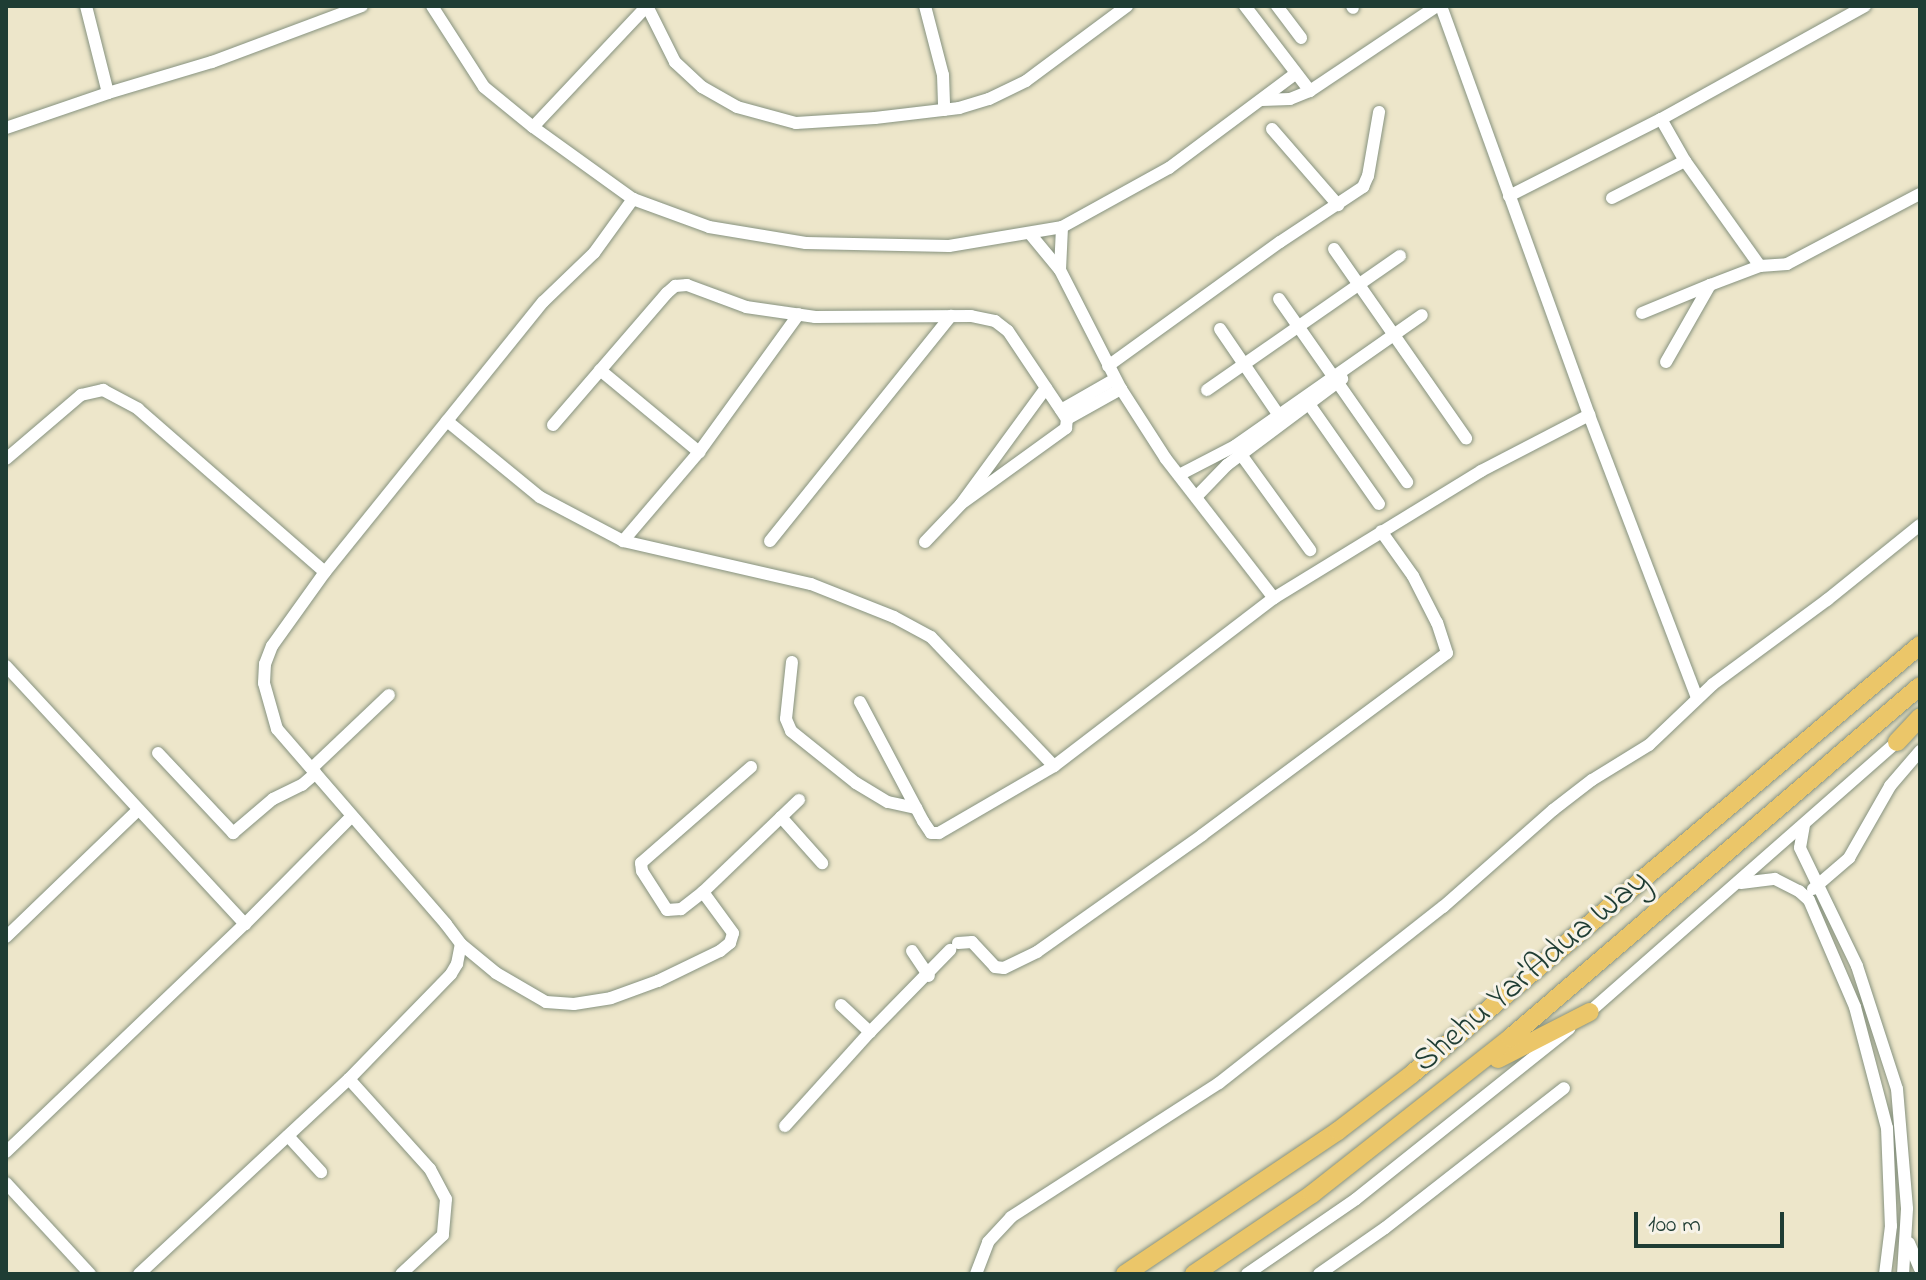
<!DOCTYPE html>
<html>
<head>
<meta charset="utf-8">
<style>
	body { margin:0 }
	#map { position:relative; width:1926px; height:1280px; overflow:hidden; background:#ede6ca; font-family:"Indie Flower",sans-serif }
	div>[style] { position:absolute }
	.roads { filter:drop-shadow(0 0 2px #86927f) drop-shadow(0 0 2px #86927f) }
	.minor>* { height:12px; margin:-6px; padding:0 6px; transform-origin:6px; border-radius:6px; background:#fff }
	.highway>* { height:18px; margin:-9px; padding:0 9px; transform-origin:9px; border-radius:9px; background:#ebc669 }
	span { translate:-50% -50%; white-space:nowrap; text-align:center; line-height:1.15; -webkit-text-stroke:6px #f7f3e8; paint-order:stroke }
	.street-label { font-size:34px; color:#1f3d34 }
	.frame { position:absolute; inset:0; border:8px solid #1f3d34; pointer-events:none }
	.scale { position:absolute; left:1634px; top:1212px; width:150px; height:36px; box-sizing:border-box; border:4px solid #1f3d34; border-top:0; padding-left:10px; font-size:24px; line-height:28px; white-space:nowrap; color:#1f3d34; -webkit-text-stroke:6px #f7f3e8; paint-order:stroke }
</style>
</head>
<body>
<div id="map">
	<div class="roads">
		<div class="minor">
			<i style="left:432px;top:6px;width:96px;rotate:57.3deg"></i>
			<i style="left:484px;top:87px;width:63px;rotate:39.2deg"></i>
			<i style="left:533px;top:127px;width:123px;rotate:35.8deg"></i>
			<i style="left:633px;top:199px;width:81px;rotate:20.2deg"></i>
			<i style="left:709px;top:227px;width:98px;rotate:9.4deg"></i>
			<i style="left:806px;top:243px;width:143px;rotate:1.2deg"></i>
			<i style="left:949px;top:246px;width:115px;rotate:-9.5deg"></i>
			<i style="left:1062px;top:227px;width:122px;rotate:-28.9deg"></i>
			<i style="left:1169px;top:168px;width:157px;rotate:-36.7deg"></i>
			<i style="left:647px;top:6px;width:63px;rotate:63.4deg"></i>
			<i style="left:675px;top:62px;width:37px;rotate:43deg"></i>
			<i style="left:702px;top:87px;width:40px;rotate:29.7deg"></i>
			<i style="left:737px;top:107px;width:61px;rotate:15.2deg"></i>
			<i style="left:796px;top:123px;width:79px;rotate:-3.6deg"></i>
			<i style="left:875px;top:118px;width:85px;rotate:-6.8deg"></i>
			<i style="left:959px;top:108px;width:31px;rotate:-17deg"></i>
			<i style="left:989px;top:99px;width:41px;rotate:-25.9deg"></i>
			<i style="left:1026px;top:81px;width:126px;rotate:-36.6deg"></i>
			<i style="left:925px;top:6px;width:71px;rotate:75.4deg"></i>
			<i style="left:943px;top:75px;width:35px;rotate:88deg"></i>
			<i style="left:1245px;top:6px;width:107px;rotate:52.6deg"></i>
			<i style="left:1277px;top:6px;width:40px;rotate:53deg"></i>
			<i style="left:1352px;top:6px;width:2px;rotate:63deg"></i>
			<i style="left:1441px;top:6px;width:435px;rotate:70.1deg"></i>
			<i style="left:1589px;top:415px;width:303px;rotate:69.1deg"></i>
			<i style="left:108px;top:93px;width:109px;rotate:-16.6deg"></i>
			<i style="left:212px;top:62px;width:160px;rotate:-20.5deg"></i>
			<i style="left:1262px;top:100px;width:28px;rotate:-2deg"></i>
			<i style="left:1290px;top:99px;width:22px;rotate:-22deg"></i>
			<i style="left:1310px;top:91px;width:153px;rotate:-33.8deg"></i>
			<i style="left:1661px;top:119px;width:48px;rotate:60.3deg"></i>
			<i style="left:1685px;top:161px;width:129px;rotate:54.5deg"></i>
			<i style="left:1760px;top:266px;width:27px;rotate:-4deg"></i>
			<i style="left:1787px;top:264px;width:150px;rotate:-27.8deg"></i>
			<i style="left:533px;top:127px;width:166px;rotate:-46.7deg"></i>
			<i style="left:6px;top:128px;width:108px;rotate:-18.9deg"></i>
			<i style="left:108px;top:93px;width:90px;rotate:-104.2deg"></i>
			<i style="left:1272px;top:129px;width:101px;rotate:49deg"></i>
			<i style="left:1509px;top:196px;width:170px;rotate:-26.9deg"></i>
			<i style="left:1661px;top:119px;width:233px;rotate:-29deg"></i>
			<i style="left:1612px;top:198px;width:82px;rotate:-26.9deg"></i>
			<i style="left:1031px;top:235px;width:45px;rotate:50.4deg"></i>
			<i style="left:1060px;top:270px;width:134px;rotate:62.9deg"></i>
			<i style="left:1121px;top:389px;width:83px;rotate:57.3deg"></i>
			<i style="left:1166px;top:459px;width:176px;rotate:52.2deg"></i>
			<i style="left:1334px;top:249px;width:231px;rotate:55.1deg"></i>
			<i style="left:1060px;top:270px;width:43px;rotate:-87.3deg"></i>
			<i style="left:1279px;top:299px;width:94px;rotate:55deg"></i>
			<i style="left:1642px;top:313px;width:74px;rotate:-22.4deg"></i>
			<i style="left:1220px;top:329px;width:103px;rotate:55.7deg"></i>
			<i style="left:1666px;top:362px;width:89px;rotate:-60.3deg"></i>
			<i style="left:1710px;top:285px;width:53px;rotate:-20.8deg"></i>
			<i style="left:1108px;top:366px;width:212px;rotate:-35.8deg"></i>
			<i style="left:1280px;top:242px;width:100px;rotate:-33.5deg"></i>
			<i style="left:1363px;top:187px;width:12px;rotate:-66deg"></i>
			<i style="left:1368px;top:176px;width:65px;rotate:-80.2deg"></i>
			<i style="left:600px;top:370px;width:129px;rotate:39.6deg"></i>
			<i style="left:1338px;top:383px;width:121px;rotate:55.1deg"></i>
			<i style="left:1207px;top:390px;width:235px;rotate:-34.8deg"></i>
			<i style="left:1309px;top:404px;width:122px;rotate:55deg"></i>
			<i style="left:1061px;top:410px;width:62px;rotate:-29.9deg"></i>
			<i style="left:447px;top:421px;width:120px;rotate:39.3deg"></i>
			<i style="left:540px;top:497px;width:94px;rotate:27.9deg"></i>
			<i style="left:623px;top:541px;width:193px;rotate:12.9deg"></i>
			<i style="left:811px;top:584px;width:89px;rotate:21.7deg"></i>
			<i style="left:894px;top:617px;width:42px;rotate:28.4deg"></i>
			<i style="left:931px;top:637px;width:178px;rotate:46.4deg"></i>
			<i style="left:553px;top:425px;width:174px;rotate:-49.2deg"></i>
			<i style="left:667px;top:293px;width:11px;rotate:-41deg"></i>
			<i style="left:675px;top:286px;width:12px;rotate:-5deg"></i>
			<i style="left:687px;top:285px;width:63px;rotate:20.4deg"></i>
			<i style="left:746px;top:307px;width:70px;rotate:8.2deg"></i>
			<i style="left:815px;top:317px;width:156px;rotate:-0.4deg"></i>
			<i style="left:971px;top:316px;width:25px;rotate:12deg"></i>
			<i style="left:995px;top:321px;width:16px;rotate:38deg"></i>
			<i style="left:1008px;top:331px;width:106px;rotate:56.2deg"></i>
			<i style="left:1237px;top:449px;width:125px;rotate:54.1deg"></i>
			<i style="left:6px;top:459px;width:99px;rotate:-40.5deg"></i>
			<i style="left:81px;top:395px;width:23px;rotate:-13deg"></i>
			<i style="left:103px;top:390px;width:40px;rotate:28deg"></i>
			<i style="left:138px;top:409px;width:248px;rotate:41.1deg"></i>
			<i style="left:1179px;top:475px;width:63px;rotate:-27.4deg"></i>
			<i style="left:1235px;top:446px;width:228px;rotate:-35deg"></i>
			<i style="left:1196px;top:497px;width:45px;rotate:-45.9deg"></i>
			<i style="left:1227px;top:465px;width:144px;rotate:-36.8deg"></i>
			<i style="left:961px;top:504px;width:130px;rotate:-35.9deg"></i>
			<i style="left:1066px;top:428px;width:9px;rotate:-84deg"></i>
			<i style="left:1067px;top:419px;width:62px;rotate:-29.1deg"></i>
			<i style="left:623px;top:541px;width:117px;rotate:-49.5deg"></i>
			<i style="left:699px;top:452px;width:170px;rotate:-54.1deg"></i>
			<i style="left:770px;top:541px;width:289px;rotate:-51.2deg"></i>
			<i style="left:925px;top:542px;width:52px;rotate:-46.5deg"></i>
			<i style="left:961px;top:504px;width:144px;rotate:-53.8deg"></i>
			<i style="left:792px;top:662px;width:57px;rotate:96deg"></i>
			<i style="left:786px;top:719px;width:13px;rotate:67deg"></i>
			<i style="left:791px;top:731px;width:83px;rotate:38.7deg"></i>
			<i style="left:856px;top:783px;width:37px;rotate:31deg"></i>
			<i style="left:888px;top:802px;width:29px;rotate:12deg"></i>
			<i style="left:6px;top:666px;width:352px;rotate:47.2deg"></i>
			<i style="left:860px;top:702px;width:135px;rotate:62.1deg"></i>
			<i style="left:923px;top:821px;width:14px;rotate:56deg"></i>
			<i style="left:931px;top:833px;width:8px"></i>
			<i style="left:939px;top:833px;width:133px;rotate:-30.2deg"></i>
			<i style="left:1054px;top:766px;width:277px;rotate:-37.4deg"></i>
			<i style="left:1274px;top:598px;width:243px;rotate:-31.5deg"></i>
			<i style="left:1481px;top:471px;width:122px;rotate:-27.4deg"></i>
			<i style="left:158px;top:753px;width:110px;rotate:46.8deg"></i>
			<i style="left:233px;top:833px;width:52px;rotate:-40.4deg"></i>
			<i style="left:273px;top:799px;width:32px;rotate:-26deg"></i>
			<i style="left:302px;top:785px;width:18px;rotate:-41deg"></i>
			<i style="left:312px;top:768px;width:106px;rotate:-43.5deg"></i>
			<i style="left:781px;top:817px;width:62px;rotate:48.3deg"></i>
			<i style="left:1804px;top:825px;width:23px;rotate:100deg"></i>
			<i style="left:1800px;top:848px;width:131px;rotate:64.2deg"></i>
			<i style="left:1857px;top:966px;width:129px;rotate:72deg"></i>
			<i style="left:1897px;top:1089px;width:120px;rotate:85.2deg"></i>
			<i style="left:1907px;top:1209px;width:65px;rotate:93.5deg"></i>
			<i style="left:1741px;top:883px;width:34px;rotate:-7deg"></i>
			<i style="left:1775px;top:879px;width:27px;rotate:27deg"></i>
			<i style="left:1799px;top:891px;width:13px;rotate:42deg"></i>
			<i style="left:1809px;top:900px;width:116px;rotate:66.7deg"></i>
			<i style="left:1855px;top:1007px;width:125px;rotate:75.2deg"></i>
			<i style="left:1887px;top:1128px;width:98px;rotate:87.7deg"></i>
			<i style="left:1891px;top:1226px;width:48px;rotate:97.1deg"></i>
			<i style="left:1813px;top:889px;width:48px;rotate:-40.7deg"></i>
			<i style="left:1849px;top:858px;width:83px;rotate:-60.3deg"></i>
			<i style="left:1890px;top:786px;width:46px;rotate:-49.4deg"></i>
			<i style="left:703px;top:892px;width:28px;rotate:142deg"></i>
			<i style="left:681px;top:909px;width:14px;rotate:176deg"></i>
			<i style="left:667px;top:910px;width:46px;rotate:-122.7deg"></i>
			<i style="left:642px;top:871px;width:8px;rotate:-97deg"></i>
			<i style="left:641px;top:863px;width:146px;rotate:-41.1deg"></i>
			<i style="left:6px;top:937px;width:183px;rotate:-43.9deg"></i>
			<i style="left:958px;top:943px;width:14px;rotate:-4deg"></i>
			<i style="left:972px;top:942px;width:34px;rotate:47deg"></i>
			<i style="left:995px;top:967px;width:9px;rotate:6deg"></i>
			<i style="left:1004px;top:968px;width:37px;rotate:-26deg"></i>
			<i style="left:1037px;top:952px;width:202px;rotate:-35.3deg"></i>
			<i style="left:1202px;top:835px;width:305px;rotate:-36.6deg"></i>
			<i style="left:1447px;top:653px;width:32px;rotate:-108deg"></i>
			<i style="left:1437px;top:623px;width:53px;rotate:-117.1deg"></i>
			<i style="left:1413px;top:576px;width:55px;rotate:-125.4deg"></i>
			<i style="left:461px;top:944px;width:45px;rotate:39.6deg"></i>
			<i style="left:496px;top:973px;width:58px;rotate:30.1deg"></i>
			<i style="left:546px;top:1002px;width:28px;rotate:4deg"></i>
			<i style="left:574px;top:1004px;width:37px;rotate:-9deg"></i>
			<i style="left:611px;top:998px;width:50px;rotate:-19.9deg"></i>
			<i style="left:658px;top:981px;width:69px;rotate:-25.8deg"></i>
			<i style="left:720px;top:951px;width:13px;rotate:-39deg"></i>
			<i style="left:730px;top:943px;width:10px;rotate:-73deg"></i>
			<i style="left:733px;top:933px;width:51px;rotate:-126.2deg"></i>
			<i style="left:703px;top:892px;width:133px;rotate:-43.8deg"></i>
			<i style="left:912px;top:951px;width:30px;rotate:56deg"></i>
			<i style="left:841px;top:1005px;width:40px;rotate:43deg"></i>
			<i style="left:870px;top:1032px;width:115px;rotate:-45.7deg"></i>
			<i style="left:1586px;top:1015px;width:414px;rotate:-41.3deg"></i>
			<i style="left:349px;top:1079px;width:121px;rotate:48deg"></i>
			<i style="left:430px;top:1169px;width:34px;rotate:62deg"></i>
			<i style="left:446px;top:1199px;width:36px;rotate:95deg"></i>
			<i style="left:443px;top:1235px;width:57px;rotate:137.1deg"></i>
			<i style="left:785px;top:1126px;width:127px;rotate:-47.9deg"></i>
			<i style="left:288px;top:1136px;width:49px;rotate:47.5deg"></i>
			<i style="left:6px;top:1152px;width:330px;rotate:-43.7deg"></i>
			<i style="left:245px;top:924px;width:151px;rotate:-45.3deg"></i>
			<i style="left:6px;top:1183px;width:124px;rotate:47.3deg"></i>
			<i style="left:1909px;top:1243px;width:28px;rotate:67deg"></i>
			<i style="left:139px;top:1274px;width:287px;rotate:-42.9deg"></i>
			<i style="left:349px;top:1079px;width:146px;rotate:-45.8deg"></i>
			<i style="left:451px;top:974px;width:12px;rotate:-59deg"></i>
			<i style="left:457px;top:964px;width:20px;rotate:-79deg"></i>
			<i style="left:461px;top:944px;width:25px;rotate:-127deg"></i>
			<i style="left:446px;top:924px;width:258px;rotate:-130.9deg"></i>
			<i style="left:277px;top:729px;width:48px;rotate:-105.8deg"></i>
			<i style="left:264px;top:683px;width:19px;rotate:-87deg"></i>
			<i style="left:265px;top:664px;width:19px;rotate:-69deg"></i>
			<i style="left:272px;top:646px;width:91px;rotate:-54.4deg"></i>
			<i style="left:325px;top:572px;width:347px;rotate:-51.1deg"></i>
			<i style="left:543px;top:302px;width:71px;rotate:-43.9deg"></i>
			<i style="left:594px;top:253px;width:67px;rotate:-54.2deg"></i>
			<i style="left:976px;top:1274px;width:34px;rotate:-69deg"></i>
			<i style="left:988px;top:1242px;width:34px;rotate:-47deg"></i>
			<i style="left:1011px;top:1217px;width:247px;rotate:-32.8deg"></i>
			<i style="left:1219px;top:1083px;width:285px;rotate:-38.2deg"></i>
			<i style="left:1443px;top:907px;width:147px;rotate:-41.4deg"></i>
			<i style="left:1553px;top:810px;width:49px;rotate:-37.6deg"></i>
			<i style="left:1592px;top:780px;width:67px;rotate:-31.6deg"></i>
			<i style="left:1649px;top:745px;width:88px;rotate:-43.6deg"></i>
			<i style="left:1713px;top:684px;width:142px;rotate:-36.4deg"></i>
			<i style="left:1827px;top:600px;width:119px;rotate:-38.9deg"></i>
			<i style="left:1247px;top:1274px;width:132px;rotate:-34.5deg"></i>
			<i style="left:1356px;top:1199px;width:273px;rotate:-38.6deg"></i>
			<i style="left:1319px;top:1274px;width:80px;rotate:-34.9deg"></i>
			<i style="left:1385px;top:1228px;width:227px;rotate:-38deg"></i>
		</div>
		<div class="highway">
			<i style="left:1897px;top:742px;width:34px;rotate:-47deg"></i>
			<i style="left:1498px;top:1059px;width:103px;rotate:-27.1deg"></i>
			<i style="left:1125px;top:1274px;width:257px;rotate:-33.9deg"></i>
			<i style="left:1338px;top:1131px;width:93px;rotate:-37.6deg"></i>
			<i style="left:1412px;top:1074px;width:665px;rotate:-40.18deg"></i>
			<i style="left:1194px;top:1274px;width:143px;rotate:-34.1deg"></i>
			<i style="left:1312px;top:1194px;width:252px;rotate:-38.2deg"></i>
			<i style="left:1510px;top:1038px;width:540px;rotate:-40.65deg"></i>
		</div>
	</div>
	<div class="street-label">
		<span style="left:1532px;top:972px;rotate:-40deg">Shehu Yar'Adua Way</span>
	</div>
	<div class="frame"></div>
	<div class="scale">100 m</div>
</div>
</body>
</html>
